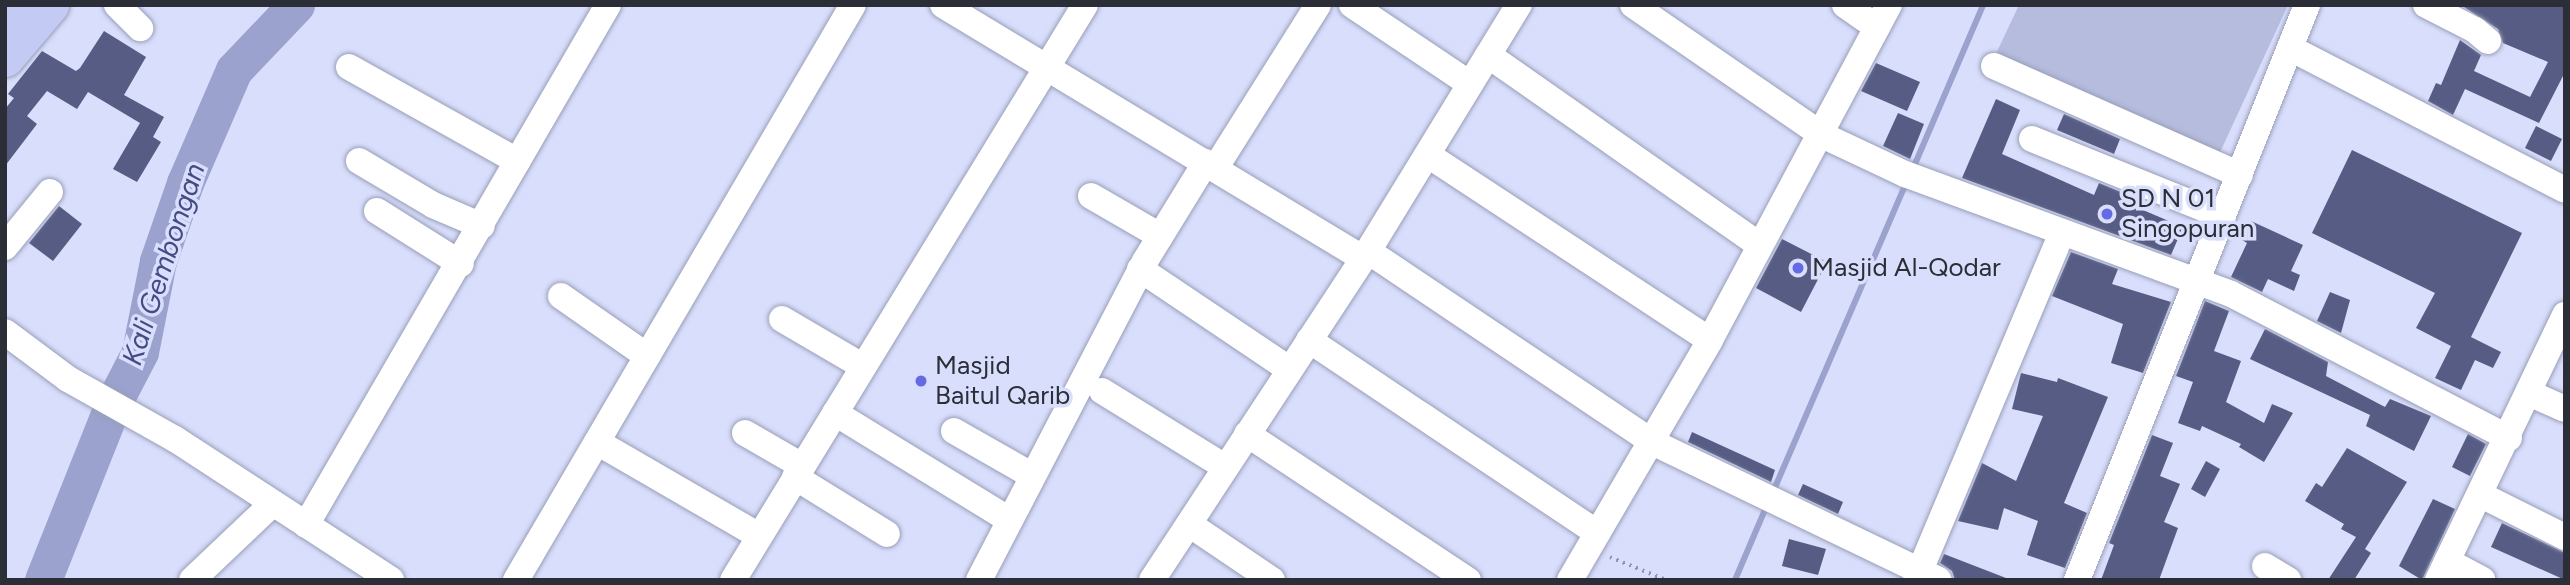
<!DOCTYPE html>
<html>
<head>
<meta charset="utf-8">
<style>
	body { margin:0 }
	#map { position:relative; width:2570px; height:585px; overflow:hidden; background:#d8defb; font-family:Figtree,sans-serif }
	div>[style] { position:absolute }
	.green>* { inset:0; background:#b5bcdd }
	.stream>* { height:6px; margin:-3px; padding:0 3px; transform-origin:3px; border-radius:3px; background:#9aa2cd }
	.river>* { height:37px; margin:-18.5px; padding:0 18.5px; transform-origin:18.5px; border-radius:18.5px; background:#9aa2cd }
	.building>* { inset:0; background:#565c83 }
	.path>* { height:3.5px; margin-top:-1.75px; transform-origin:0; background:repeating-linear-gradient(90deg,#8f93a8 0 2px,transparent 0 7px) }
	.roads { filter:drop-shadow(0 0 2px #999eb9) drop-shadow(0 0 2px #999eb9) }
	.minor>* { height:26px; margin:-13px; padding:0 13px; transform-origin:13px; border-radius:13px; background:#fff }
	.highway>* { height:37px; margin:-18.5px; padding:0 18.5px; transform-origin:18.5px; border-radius:18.5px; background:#c3cbf5 }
	.dots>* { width:19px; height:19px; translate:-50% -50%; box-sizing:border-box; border:4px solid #d8defb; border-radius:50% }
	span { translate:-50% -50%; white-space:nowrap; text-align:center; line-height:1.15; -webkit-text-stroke:7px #d8defb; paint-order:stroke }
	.poi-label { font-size:26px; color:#2b2d37 }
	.left { translate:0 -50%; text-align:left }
	.water-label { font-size:28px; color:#444b83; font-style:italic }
	.frame { position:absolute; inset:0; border:7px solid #2b2d37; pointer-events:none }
</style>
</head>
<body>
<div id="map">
	<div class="green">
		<i style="clip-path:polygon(2019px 5px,2288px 5px,2216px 161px,1994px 58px)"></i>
	</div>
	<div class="stream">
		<i style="left:1912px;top:171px;width:181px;rotate:-66.8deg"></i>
		<i style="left:1773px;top:492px;width:339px;rotate:-66.7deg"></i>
		<i style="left:1735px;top:580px;width:82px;rotate:-66.9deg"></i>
	</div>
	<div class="river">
		<i style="left:43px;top:580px;width:192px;rotate:-68.3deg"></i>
		<i style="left:114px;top:402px;width:56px;rotate:-62.5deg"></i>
		<i style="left:140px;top:352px;width:93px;rotate:-78.8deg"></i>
		<i style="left:158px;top:261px;width:83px;rotate:-70.9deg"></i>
		<i style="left:185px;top:183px;width:123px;rotate:-66.6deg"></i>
		<i style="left:234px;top:70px;width:90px;rotate:-46.4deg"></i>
	</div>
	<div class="building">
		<i style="clip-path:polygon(2461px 5px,2565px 5px,2565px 72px,2539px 123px,2465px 89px,2453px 115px,2428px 101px,2436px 83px,2441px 85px,2460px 40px,2481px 55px,2474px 71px,2530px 97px,2548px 62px,2503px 43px,2498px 29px)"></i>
		<i style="clip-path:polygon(104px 31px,146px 57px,124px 95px,164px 117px,153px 137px,161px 142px,137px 182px,113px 169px,140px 123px,88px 92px,77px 109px,47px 91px,27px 116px,37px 124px,5px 166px,5px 109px,14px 98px,8px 94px,42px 51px,76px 71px,80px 68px)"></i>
		<i style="clip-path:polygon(1876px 63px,1920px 82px,1907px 111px,1861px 91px)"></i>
		<i style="clip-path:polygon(1996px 99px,2020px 110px,2002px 154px,2094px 195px,2099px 183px,2128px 195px,2124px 202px,2183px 227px,2171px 255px,1962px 178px)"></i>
		<i style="clip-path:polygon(1898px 113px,1924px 124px,1910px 159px,1883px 146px)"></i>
		<i style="clip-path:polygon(2064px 114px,2120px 139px,2114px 154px,2057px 130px)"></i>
		<i style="clip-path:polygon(2536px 126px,2562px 139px,2551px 161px,2525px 148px)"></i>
		<i style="clip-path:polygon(2352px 150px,2522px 233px,2471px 337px,2501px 352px,2493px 368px,2475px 360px,2461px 390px,2435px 378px,2451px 346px,2416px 328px,2435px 293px,2312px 233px)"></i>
		<i style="clip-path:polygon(59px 206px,82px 224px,53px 261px,29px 243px)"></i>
		<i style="clip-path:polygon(2251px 221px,2303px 245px,2291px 271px,2300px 275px,2294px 291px,2268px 279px,2262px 292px,2231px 277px,2247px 243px,2242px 240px)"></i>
		<i style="clip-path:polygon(1782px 239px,1827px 262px,1801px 312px,1756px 288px)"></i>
		<i style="clip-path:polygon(2071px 252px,2118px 269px,2112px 284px,2171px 302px,2143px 373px,2111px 363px,2123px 324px,2052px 296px)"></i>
		<i style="clip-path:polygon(2330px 292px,2350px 300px,2341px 333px,2317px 321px)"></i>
		<i style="clip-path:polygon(2205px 301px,2229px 311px,2214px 351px,2241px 361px,2226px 402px,2264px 423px,2272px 404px,2293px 413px,2264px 462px,2239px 447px,2241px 444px,2202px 426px,2200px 431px,2178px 423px,2193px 382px,2176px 376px)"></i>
		<i style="clip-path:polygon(2265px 329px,2328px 362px,2326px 376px,2385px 407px,2390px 399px,2431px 416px,2414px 451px,2366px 426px,2370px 415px,2250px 359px)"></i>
		<i style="clip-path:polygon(2021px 373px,2057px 382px,2058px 378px,2108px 397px,2064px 503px,2087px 513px,2065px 568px,2027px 555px,2038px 521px,2004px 508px,1998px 530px,1958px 521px,1982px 463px,2016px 481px,2043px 416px,2012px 409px)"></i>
		<i style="clip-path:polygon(1692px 432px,1775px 470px,1771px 482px,1688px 442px)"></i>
		<i style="clip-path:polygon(2468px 434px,2486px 444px,2470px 476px,2452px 467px)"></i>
		<i style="clip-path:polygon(2152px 435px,2173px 443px,2160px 476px,2180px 484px,2164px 522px,2178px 528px,2159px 580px,2101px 580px,2114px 545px,2109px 543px)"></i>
		<i style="clip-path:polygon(2347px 448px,2407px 482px,2365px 549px,2371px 553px,2354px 580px,2328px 580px,2356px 537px,2341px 529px,2344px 524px,2305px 501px,2316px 483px,2322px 487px)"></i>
		<i style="clip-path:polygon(2206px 461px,2220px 469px,2205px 497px,2191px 489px)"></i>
		<i style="clip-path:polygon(1803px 484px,1843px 502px,1838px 514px,1798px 495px)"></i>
		<i style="clip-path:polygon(2433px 499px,2455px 509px,2422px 580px,2399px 566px)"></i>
		<i style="clip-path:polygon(2502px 523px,2565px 553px,2565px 580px,2491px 547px)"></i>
		<i style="clip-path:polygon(1789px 539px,1826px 549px,1818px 575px,1782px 566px)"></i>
		<i style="clip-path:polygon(1944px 554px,2006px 578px,2006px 580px,1955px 580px,1952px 571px,1940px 563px)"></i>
	</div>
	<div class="path">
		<i style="left:1610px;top:557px;width:61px;rotate:22.3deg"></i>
	</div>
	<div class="roads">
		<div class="minor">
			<i style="left:117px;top:5px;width:33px;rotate:45deg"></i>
			<i style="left:943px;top:5px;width:489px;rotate:31.1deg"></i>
			<i style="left:1352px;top:5px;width:142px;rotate:33.8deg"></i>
			<i style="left:1633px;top:5px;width:229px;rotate:34.5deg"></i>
			<i style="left:1822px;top:135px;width:92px;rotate:25.2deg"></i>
			<i style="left:1905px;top:174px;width:347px;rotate:20.2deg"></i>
			<i style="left:2231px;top:294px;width:313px;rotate:27.4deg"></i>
			<i style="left:1845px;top:5px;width:39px;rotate:35deg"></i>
			<i style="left:2426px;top:5px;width:55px;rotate:27deg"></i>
			<i style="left:2475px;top:30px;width:17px;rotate:40deg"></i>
			<i style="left:2290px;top:48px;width:309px;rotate:27.3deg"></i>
			<i style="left:1488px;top:55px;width:331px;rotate:35deg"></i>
			<i style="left:1994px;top:66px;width:269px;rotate:23.9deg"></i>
			<i style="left:349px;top:67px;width:193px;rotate:29.2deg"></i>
			<i style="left:2032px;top:139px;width:206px;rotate:22deg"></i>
			<i style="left:1428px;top:155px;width:337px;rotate:33.3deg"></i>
			<i style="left:359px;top:161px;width:86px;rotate:30.7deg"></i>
			<i style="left:433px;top:205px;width:53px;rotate:23.2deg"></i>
			<i style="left:1216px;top:167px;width:191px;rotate:-57.8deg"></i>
			<i style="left:1091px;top:196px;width:80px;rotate:30.1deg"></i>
			<i style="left:377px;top:211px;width:99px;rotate:32.2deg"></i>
			<i style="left:5px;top:247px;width:71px;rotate:-50.7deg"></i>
			<i style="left:1368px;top:251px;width:342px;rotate:33.9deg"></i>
			<i style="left:1652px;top:442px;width:318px;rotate:25.7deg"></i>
			<i style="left:1140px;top:269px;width:179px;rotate:33.9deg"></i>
			<i style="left:561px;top:296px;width:105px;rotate:34.9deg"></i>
			<i style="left:782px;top:319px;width:93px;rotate:30.4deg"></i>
			<i style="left:5px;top:332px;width:79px;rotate:36.7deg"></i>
			<i style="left:68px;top:379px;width:123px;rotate:29.3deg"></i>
			<i style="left:175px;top:439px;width:258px;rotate:33.1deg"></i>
			<i style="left:1309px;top:340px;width:347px;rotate:33.8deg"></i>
			<i style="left:1102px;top:391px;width:145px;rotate:31.7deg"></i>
			<i style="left:2529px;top:393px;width:39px;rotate:24deg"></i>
			<i style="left:835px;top:413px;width:203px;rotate:31.5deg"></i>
			<i style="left:954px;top:431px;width:89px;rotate:29.7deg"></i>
			<i style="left:745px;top:433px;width:66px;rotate:30.1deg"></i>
			<i style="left:1247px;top:434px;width:265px;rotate:33.5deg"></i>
			<i style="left:597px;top:442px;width:187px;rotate:30.1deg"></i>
			<i style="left:795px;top:477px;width:108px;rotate:31.8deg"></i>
			<i style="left:2481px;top:495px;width:94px;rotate:26.6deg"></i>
			<i style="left:1189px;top:524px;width:100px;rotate:34deg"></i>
			<i style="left:306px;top:525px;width:601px;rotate:-59.85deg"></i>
			<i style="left:2447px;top:561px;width:40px;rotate:28deg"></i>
			<i style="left:2265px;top:566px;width:27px;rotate:31deg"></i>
			<i style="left:192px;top:580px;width:110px;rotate:-43.5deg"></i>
			<i style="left:516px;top:580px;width:666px;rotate:-59.63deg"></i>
			<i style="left:733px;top:580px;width:674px;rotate:-58.53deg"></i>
			<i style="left:979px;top:580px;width:360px;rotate:-62.5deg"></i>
			<i style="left:1145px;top:261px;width:116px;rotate:-58.4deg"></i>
			<i style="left:1152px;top:580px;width:394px;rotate:-56.7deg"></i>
			<i style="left:1368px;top:251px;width:289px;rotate:-58.5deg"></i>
			<i style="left:1570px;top:580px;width:278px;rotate:-59.7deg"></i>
			<i style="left:1710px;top:340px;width:380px;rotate:-61.9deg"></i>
			<i style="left:1916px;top:580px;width:377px;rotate:-67.2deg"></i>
			<i style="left:2077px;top:580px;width:619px;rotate:-68.2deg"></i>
			<i style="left:2438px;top:580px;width:294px;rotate:-64.4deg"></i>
		</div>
		<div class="highway">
			<i style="left:5px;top:14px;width:12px;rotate:-48deg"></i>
			<i style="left:5px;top:58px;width:70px;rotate:-49.7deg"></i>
		</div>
	</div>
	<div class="dots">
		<i style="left:2107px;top:214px;background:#636ae3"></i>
		<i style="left:1798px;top:268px;background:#636ae3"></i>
		<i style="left:921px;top:381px;background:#636ae3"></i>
	</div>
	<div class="poi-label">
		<span class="left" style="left:2121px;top:214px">SD N 01<br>Singopuran</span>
		<span class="left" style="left:1812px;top:268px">Masjid Al-Qodar</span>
		<span class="left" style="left:935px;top:381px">Masjid<br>Baitul Qarib</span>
	</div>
	<div class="water-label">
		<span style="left:163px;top:264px;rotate:-72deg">Kali Gembongan</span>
	</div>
	<div class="frame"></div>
</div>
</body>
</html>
